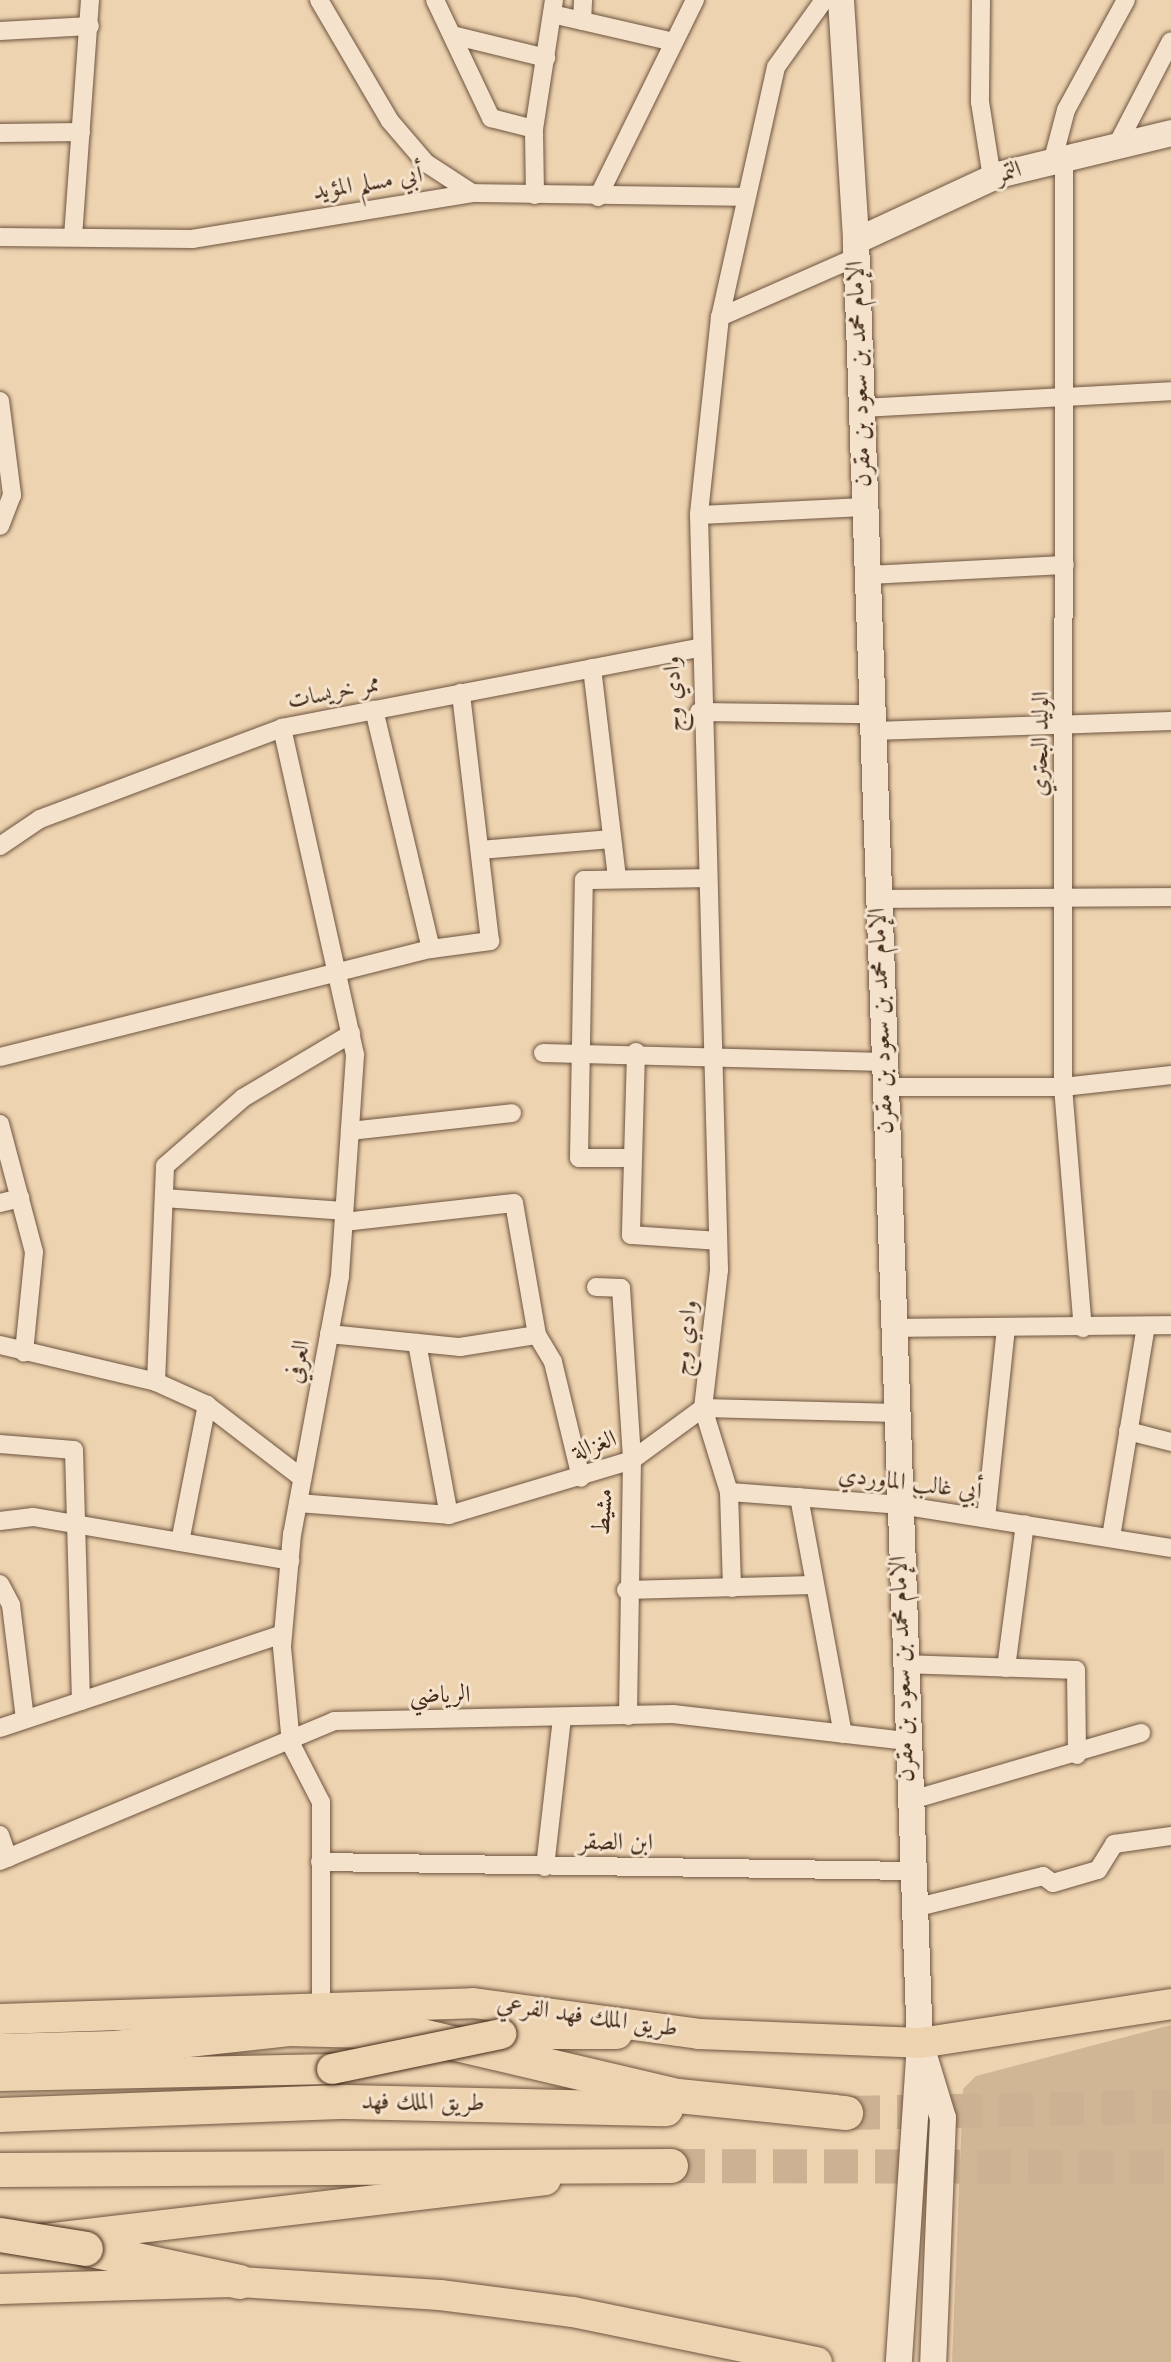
<!DOCTYPE html>
<html>
<head>
<meta charset="utf-8">
<style>
	body { margin:0 }
	#map { position:relative; width:1171px; height:2362px; overflow:hidden; background:#eed3b0; font-family:"Old Standard TT",Amiri,serif }
	div>[style] { position:absolute }
	.green>* { inset:0; background:#d1b696 }
	.highway-tunnel>* { height:34px; margin-top:-17px; transform-origin:0; background:repeating-linear-gradient(90deg,#ccb192 0 34px,transparent 0 51px) }
	.roads { filter:drop-shadow(0 0 2px #6d543f) drop-shadow(0 0 2px #6d543f) }
	.street>* { height:18px; margin:-9px; padding:0 9px; transform-origin:9px; border-radius:9px; background:#f4e2cc }
	.secondary>* { height:26px; margin:-13px; padding:0 13px; transform-origin:13px; border-radius:13px; background:#f4e2cc }
	.primary>* { height:30px; margin:-15px; padding:0 15px; transform-origin:15px; border-radius:15px; background:#eed3b0 }
	.highway>* { height:34px; margin:-17px; padding:0 17px; transform-origin:17px; border-radius:17px; background:#eed3b0 }
	.bridges { filter:drop-shadow(0 0 2px #422a19) drop-shadow(0 0 2px #422a19) }
	.primary-bridge>* { height:30px; margin:-15px; padding:0 15px; transform-origin:15px; border-radius:15px; background:#eed3b0 }
	.highway-bridge>* { height:34px; margin:-17px; padding:0 17px; transform-origin:17px; border-radius:17px; background:#eed3b0 }
	span { translate:-50% -50%; white-space:nowrap; text-align:center; line-height:1.15; -webkit-text-stroke:6px #f4e2cc; paint-order:stroke }
	.street-label { font-size:24px; color:#422a19 }
</style>
</head>
<body>
<div id="map">
	<div class="green">
		<i style="clip-path:polygon(1171px 2025px,1171px 2362px,952px 2362px,963px 2089px,976px 2076px)"></i>
	</div>
	<div class="highway-tunnel">
		<i style="left:846px;top:2113px;width:325px;rotate:-1.1deg"></i>
		<i style="left:671px;top:2166px;width:500px;rotate:0.11deg"></i>
	</div>
	<div class="roads">
		<div class="street">
			<i style="left:319px;top:0;width:140px;rotate:59.6deg"></i>
			<i style="left:390px;top:121px;width:55px;rotate:49.4deg"></i>
			<i style="left:426px;top:163px;width:55px;rotate:33.1deg"></i>
			<i style="left:435px;top:0;width:131px;rotate:64.6deg"></i>
			<i style="left:491px;top:118px;width:44px;rotate:14.3deg"></i>
			<i style="left:824px;top:0;width:82px;rotate:125.6deg"></i>
			<i style="left:776px;top:67px;width:256px;rotate:102.6deg"></i>
			<i style="left:720px;top:317px;width:199px;rotate:96.1deg"></i>
			<i style="left:699px;top:515px;width:755px;rotate:88.48deg"></i>
			<i style="left:719px;top:1270px;width:139px;rotate:96.6deg"></i>
			<i style="left:703px;top:1408px;width:88px;rotate:72.8deg"></i>
			<i style="left:729px;top:1492px;width:171px;rotate:4.3deg"></i>
			<i style="left:900px;top:1505px;width:274px;rotate:9deg"></i>
			<i style="left:981px;top:0;width:102px;rotate:90.6deg"></i>
			<i style="left:980px;top:102px;width:77px;rotate:81deg"></i>
			<i style="left:552px;top:14px;width:125px;rotate:12.9deg"></i>
			<i style="left:582px;top:21px;width:21px;rotate:-87deg"></i>
			<i style="left:0;top:31px;width:90px;rotate:-3.2deg"></i>
			<i style="left:452px;top:35px;width:97px;rotate:13.7deg"></i>
			<i style="left:0;top:133px;width:81px;rotate:-0.7deg"></i>
			<i style="left:1116px;top:147px;width:119px;rotate:-62.6deg"></i>
			<i style="left:1064px;top:160px;width:927px;rotate:90.06deg"></i>
			<i style="left:1063px;top:1087px;width:242px;rotate:85.3deg"></i>
			<i style="left:1052px;top:163px;width:55px;rotate:-75.2deg"></i>
			<i style="left:1066px;top:110px;width:125px;rotate:-61.4deg"></i>
			<i style="left:535px;top:195px;width:66px;rotate:-90.9deg"></i>
			<i style="left:534px;top:129px;width:131px;rotate:-81.2deg"></i>
			<i style="left:598px;top:197px;width:220px;rotate:-63.8deg"></i>
			<i style="left:0;top:237px;width:192px;rotate:0.6deg"></i>
			<i style="left:192px;top:239px;width:284px;rotate:-9.3deg"></i>
			<i style="left:472px;top:193px;width:274px;rotate:0.8deg"></i>
			<i style="left:73px;top:237px;width:238px;rotate:-85.9deg"></i>
			<i style="left:720px;top:317px;width:150px;rotate:-23.7deg"></i>
			<i style="left:0;top:401px;width:95px;rotate:82.7deg"></i>
			<i style="left:12px;top:495px;width:33px;rotate:111deg"></i>
			<i style="left:862px;top:408px;width:309px;rotate:-3.1deg"></i>
			<i style="left:699px;top:515px;width:166px;rotate:-2.8deg"></i>
			<i style="left:868px;top:575px;width:197px;rotate:-2.9deg"></i>
			<i style="left:592px;top:668px;width:212px;rotate:83.2deg"></i>
			<i style="left:699px;top:712px;width:174px;rotate:0.7deg"></i>
			<i style="left:282px;top:728px;width:335px;rotate:77.4deg"></i>
			<i style="left:355px;top:1055px;width:222px;rotate:93.9deg"></i>
			<i style="left:340px;top:1276px;width:262px;rotate:100.5deg"></i>
			<i style="left:292px;top:1534px;width:113px;rotate:95.1deg"></i>
			<i style="left:282px;top:1647px;width:97px;rotate:84.7deg"></i>
			<i style="left:291px;top:1744px;width:65px;rotate:62.7deg"></i>
			<i style="left:321px;top:1802px;width:202px;rotate:90deg"></i>
			<i style="left:873px;top:731px;width:298px;rotate:-1.9deg"></i>
			<i style="left:0;top:846px;width:48px;rotate:-34deg"></i>
			<i style="left:40px;top:819px;width:259px;rotate:-20.6deg"></i>
			<i style="left:282px;top:728px;width:423px;rotate:-10.9deg"></i>
			<i style="left:480px;top:850px;width:132px;rotate:-4.8deg"></i>
			<i style="left:879px;top:899px;width:292px;rotate:-0.4deg"></i>
			<i style="left:431px;top:949px;width:60px;rotate:-7.7deg"></i>
			<i style="left:490px;top:941px;width:250px;rotate:-96.7deg"></i>
			<i style="left:636px;top:1052px;width:183px;rotate:91.6deg"></i>
			<i style="left:631px;top:1235px;width:87px;rotate:3.9deg"></i>
			<i style="left:543px;top:1053px;width:342px;rotate:1.5deg"></i>
			<i style="left:0;top:1057px;width:444px;rotate:-14.1deg"></i>
			<i style="left:431px;top:949px;width:246px;rotate:-103.4deg"></i>
			<i style="left:885px;top:1087px;width:178px"></i>
			<i style="left:1063px;top:1087px;width:109px;rotate:-6.3deg"></i>
			<i style="left:0;top:1124px;width:132px;rotate:75.1deg"></i>
			<i style="left:34px;top:1252px;width:101px;rotate:95.7deg"></i>
			<i style="left:350px;top:1131px;width:163px;rotate:-6.3deg"></i>
			<i style="left:633px;top:1158px;width:54px;rotate:180deg"></i>
			<i style="left:579px;top:1158px;width:278px;rotate:-89deg"></i>
			<i style="left:584px;top:880px;width:121px;rotate:-0.9deg"></i>
			<i style="left:164px;top:1198px;width:180px;rotate:4.1deg"></i>
			<i style="left:0;top:1203px;width:21px;rotate:-14deg"></i>
			<i style="left:344px;top:1222px;width:171px;rotate:-6.4deg"></i>
			<i style="left:514px;top:1203px;width:134px;rotate:80.1deg"></i>
			<i style="left:537px;top:1335px;width:31px;rotate:59deg"></i>
			<i style="left:553px;top:1362px;width:119px;rotate:76.4deg"></i>
			<i style="left:596px;top:1287px;width:25px;rotate:2deg"></i>
			<i style="left:621px;top:1288px;width:172px;rotate:86.3deg"></i>
			<i style="left:632px;top:1460px;width:256px;rotate:90.9deg"></i>
			<i style="left:894px;top:1328px;width:277px;rotate:-0.6deg"></i>
			<i style="left:329px;top:1334px;width:132px;rotate:5.7deg"></i>
			<i style="left:460px;top:1347px;width:78px;rotate:-8.9deg"></i>
			<i style="left:417px;top:1343px;width:175px;rotate:79.5deg"></i>
			<i style="left:0;top:1345px;width:160px;rotate:13.3deg"></i>
			<i style="left:156px;top:1382px;width:56px;rotate:24.3deg"></i>
			<i style="left:207px;top:1405px;width:120px;rotate:37.5deg"></i>
			<i style="left:156px;top:1382px;width:216px;rotate:-87.6deg"></i>
			<i style="left:165px;top:1166px;width:103px;rotate:-41.1deg"></i>
			<i style="left:243px;top:1098px;width:126px;rotate:-30.7deg"></i>
			<i style="left:1128px;top:1431px;width:44px;rotate:14.3deg"></i>
			<i style="left:0;top:1444px;width:74px;rotate:4.6deg"></i>
			<i style="left:74px;top:1450px;width:251px;rotate:88.4deg"></i>
			<i style="left:729px;top:1492px;width:96px;rotate:88.2deg"></i>
			<i style="left:799px;top:1497px;width:241px;rotate:79.5deg"></i>
			<i style="left:298px;top:1503px;width:151px;rotate:4.5deg"></i>
			<i style="left:449px;top:1515px;width:191px;rotate:-16.7deg"></i>
			<i style="left:632px;top:1460px;width:88px;rotate:-36.2deg"></i>
			<i style="left:703px;top:1408px;width:194px;rotate:1.5deg"></i>
			<i style="left:986px;top:1518px;width:191px;rotate:-84deg"></i>
			<i style="left:0;top:1521px;width:33px;rotate:-7deg"></i>
			<i style="left:33px;top:1517px;width:261px;rotate:9.7deg"></i>
			<i style="left:1111px;top:1537px;width:214px;rotate:-80.6deg"></i>
			<i style="left:180px;top:1542px;width:140px;rotate:-78.9deg"></i>
			<i style="left:0;top:1584px;width:24px;rotate:62deg"></i>
			<i style="left:11px;top:1605px;width:115px;rotate:83deg"></i>
			<i style="left:626px;top:1590px;width:187px;rotate:-1.5deg"></i>
			<i style="left:904px;top:1664px;width:172px;rotate:2deg"></i>
			<i style="left:1076px;top:1670px;width:85px;rotate:89.3deg"></i>
			<i style="left:1006px;top:1668px;width:145px;rotate:-82.5deg"></i>
			<i style="left:0;top:1728px;width:298px;rotate:-18.4deg"></i>
			<i style="left:908px;top:1801px;width:243px;rotate:-16.3deg"></i>
			<i style="left:0;top:1835px;width:24px;rotate:71deg"></i>
			<i style="left:0;top:1861px;width:362px;rotate:-22.7deg"></i>
			<i style="left:334px;top:1721px;width:339px;rotate:-1.2deg"></i>
			<i style="left:673px;top:1714px;width:236px;rotate:6.6deg"></i>
			<i style="left:320px;top:1862px;width:590px;rotate:0.87deg"></i>
			<i style="left:545px;top:1867px;width:150px;rotate:-83.5deg"></i>
			<i style="left:914px;top:1908px;width:133px;rotate:-13.9deg"></i>
			<i style="left:1043px;top:1876px;width:12px;rotate:35deg"></i>
			<i style="left:1053px;top:1883px;width:47px;rotate:-16.1deg"></i>
			<i style="left:1098px;top:1870px;width:31px;rotate:-58deg"></i>
			<i style="left:1114px;top:1844px;width:58px;rotate:-8deg"></i>
		</div>
		<div class="secondary">
			<i style="left:841px;top:0;width:241px;rotate:86.4deg"></i>
			<i style="left:856px;top:241px;width:1803px;rotate:87.97deg"></i>
			<i style="left:920px;top:2043px;width:320px;rotate:93.8deg"></i>
			<i style="left:856px;top:241px;width:157px;rotate:-24.9deg"></i>
			<i style="left:998px;top:175px;width:178px;rotate:-13.6deg"></i>
			<i style="left:922px;top:2049px;width:72px;rotate:73.1deg"></i>
			<i style="left:943px;top:2118px;width:244px;rotate:92.3deg"></i>
		</div>
		<div class="primary">
			<i style="left:0;top:2019px;width:473px;rotate:-1.9deg"></i>
			<i style="left:473px;top:2003px;width:228px;rotate:7.8deg"></i>
			<i style="left:699px;top:2034px;width:221px;rotate:2.3deg"></i>
			<i style="left:920px;top:2043px;width:254px;rotate:-8.8deg"></i>
			<i style="left:501px;top:2034px;width:116px"></i>
			<i style="left:0;top:2076px;width:332px;rotate:-1.2deg"></i>
			<i style="left:45px;top:2239px;width:504px;rotate:-6.72deg"></i>
			<i style="left:0;top:2289px;width:240px;rotate:-1.7deg"></i>
			<i style="left:240px;top:2282px;width:200px;rotate:3.7deg"></i>
			<i style="left:440px;top:2295px;width:134px;rotate:7.3deg"></i>
			<i style="left:573px;top:2312px;width:249px;rotate:11.6deg"></i>
		</div>
		<div class="highway">
			<i style="left:0;top:2051px;width:115px;rotate:-1.5deg"></i>
			<i style="left:115px;top:2048px;width:175px;rotate:-6.2deg"></i>
			<i style="left:289px;top:2029px;width:116px;rotate:1.5deg"></i>
			<i style="left:405px;top:2032px;width:280px;rotate:13.2deg"></i>
			<i style="left:678px;top:2096px;width:169px;rotate:5.8deg"></i>
			<i style="left:0;top:2115px;width:346px;rotate:-2.2deg"></i>
			<i style="left:346px;top:2102px;width:320px;rotate:1.3deg"></i>
			<i style="left:0;top:2170px;width:671px;rotate:-0.34deg"></i>
			<i style="left:86px;top:2249px;width:157px;rotate:12.1deg"></i>
		</div>
	</div>
	<div class="bridges">
		<div class="primary-bridge">
			<i style="left:332px;top:2069px;width:173px;rotate:-11.7deg"></i>
		</div>
		<div class="highway-bridge">
			<i style="left:0;top:2235px;width:87px;rotate:9.2deg"></i>
		</div>
	</div>
	<div class="street-label">
		<span style="left:1009px;top:174px;rotate:-16deg">التمر</span>
		<span style="left:368px;top:185px;rotate:-9deg">أبي مسلم المؤيد</span>
		<span style="left:861px;top:374px;rotate:-92deg">الإمام محمد بن سعود بن مقرن</span>
		<span style="left:334px;top:694px;rotate:-11deg">ممر خريسات</span>
		<span style="left:675px;top:694px;rotate:-92deg">وادي وج</span>
		<span style="left:1042px;top:744px;rotate:-89deg">الوليد البحتري</span>
		<span style="left:883px;top:1021px;rotate:-92deg">الإمام محمد بن سعود بن مقرن</span>
		<span style="left:687px;top:1338px;rotate:-83deg">وادي وج</span>
		<span style="left:300px;top:1362px;rotate:-79deg">العرفي</span>
		<span style="left:595px;top:1447px;rotate:-20deg">الغزالة</span>
		<span style="left:910px;top:1485px;rotate:7deg">أبي غالب الماوردي</span>
		<span style="left:605px;top:1512px;rotate:-86deg">مشيط</span>
		<span style="left:904px;top:1669px;rotate:-92deg">الإمام محمد بن سعود بن مقرن</span>
		<span style="left:440px;top:1697px">الرياضي</span>
		<span style="left:616px;top:1844px;rotate:1deg">ابن الصقر</span>
		<span style="left:587px;top:2018px;rotate:8deg">طريق الملك فهد الفرعي</span>
		<span style="left:423px;top:2104px;rotate:1deg">طريق الملك فهد</span>
	</div>
</div>
</body>
</html>
